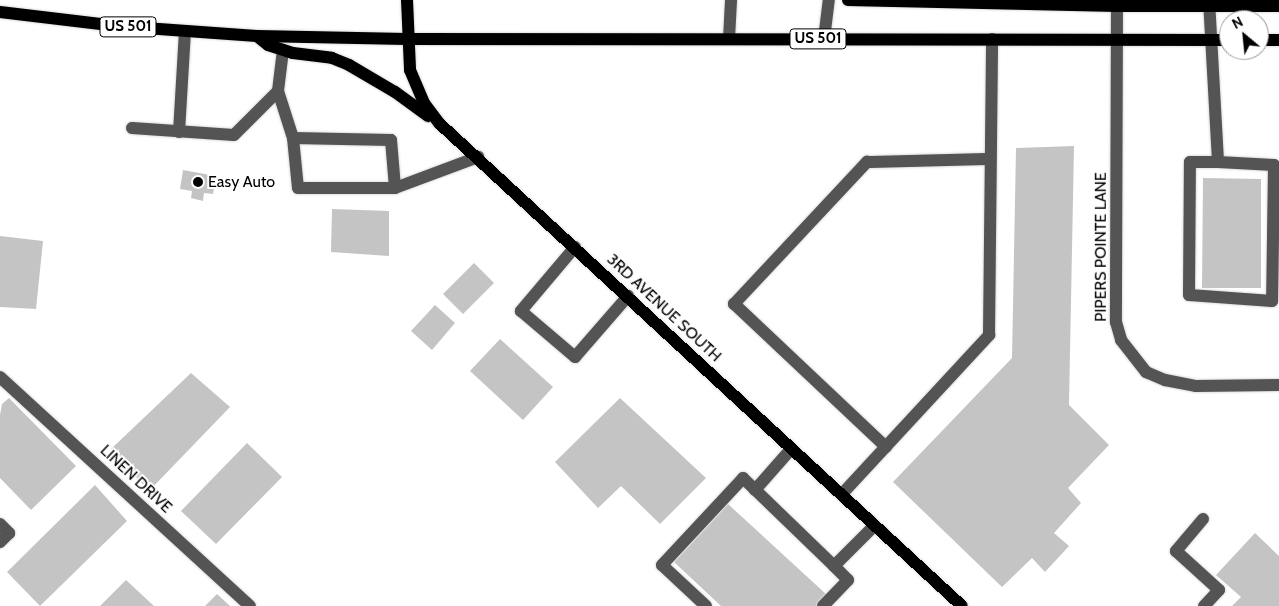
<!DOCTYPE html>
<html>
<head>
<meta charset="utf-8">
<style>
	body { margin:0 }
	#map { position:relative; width:1279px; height:606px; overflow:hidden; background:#fff; font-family:Cabin,sans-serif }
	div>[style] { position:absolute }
	.building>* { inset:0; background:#c4c4c4 }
	.roads { filter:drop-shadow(0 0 1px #dbdbdb) drop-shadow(0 0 1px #dbdbdb) }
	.minor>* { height:12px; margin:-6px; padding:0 6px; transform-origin:6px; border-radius:6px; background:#545454 }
	.major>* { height:12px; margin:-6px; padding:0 6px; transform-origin:6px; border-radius:6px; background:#000 }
	.dots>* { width:14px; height:14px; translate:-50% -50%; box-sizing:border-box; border:2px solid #fff; border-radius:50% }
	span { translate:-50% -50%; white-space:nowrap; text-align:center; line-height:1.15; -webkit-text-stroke:4px #fff; paint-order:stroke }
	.shield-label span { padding:1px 4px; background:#fff; border:1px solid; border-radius:4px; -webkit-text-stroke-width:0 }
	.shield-label { font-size:15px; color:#000; font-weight:700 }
	.poi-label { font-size:16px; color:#000 }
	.left { translate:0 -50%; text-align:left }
	.street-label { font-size:16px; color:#000 }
	.north { position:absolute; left:1219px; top:10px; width:50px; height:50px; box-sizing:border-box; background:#fff; border:1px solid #999; border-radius:50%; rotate:332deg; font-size:14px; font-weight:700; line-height:20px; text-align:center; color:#000 }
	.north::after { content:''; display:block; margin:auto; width:18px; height:22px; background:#000; clip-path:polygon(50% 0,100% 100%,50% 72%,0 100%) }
</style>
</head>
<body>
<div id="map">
	<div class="building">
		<i style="clip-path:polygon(1074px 146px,1069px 405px,1109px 445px,1068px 488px,1081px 503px,1054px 533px,1069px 546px,1045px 572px,1032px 558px,1002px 587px,893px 482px,1012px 358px,1016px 148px)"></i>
		<i style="clip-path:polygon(183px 170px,216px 176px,213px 194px,204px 193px,203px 201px,191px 198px,192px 191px,180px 189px)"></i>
		<i style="clip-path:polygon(1203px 178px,1261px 179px,1261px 288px,1202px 288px)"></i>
		<i style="clip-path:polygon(332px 209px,389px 211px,389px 256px,331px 252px)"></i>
		<i style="clip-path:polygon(0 236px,43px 241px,36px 309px,0 307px)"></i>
		<i style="clip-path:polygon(474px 263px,494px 283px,463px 314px,443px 294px)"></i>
		<i style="clip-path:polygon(435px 305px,455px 323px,432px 350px,411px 331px)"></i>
		<i style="clip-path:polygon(500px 339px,553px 387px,523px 420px,470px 371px)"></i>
		<i style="clip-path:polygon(191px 373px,230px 407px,149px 491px,111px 449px)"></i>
		<i style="clip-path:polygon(9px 398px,76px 466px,31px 510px,0 478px,0 415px,2px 404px)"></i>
		<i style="clip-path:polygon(620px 398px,706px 478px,660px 524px,621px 486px,598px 508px,555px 462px)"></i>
		<i style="clip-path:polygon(247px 443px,282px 477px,216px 544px,181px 511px)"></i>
		<i style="clip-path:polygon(95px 485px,127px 521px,40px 606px,7px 572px)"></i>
		<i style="clip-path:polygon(728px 504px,827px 595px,816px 606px,721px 606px,674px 562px)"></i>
		<i style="clip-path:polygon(1255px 533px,1279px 556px,1279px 606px,1232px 606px,1241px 597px,1216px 575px)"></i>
		<i style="clip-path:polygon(126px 580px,154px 606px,100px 606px)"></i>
		<i style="clip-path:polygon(217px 594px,230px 606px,205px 606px)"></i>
	</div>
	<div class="roads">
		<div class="minor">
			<i style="left:1209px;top:0;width:162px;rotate:86.8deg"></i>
			<i style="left:1218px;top:162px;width:56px;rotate:3.1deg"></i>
			<i style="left:1274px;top:165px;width:136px;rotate:90.8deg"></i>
			<i style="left:1272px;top:301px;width:83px;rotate:-175.9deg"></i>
			<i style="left:1189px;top:295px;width:133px;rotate:-89.6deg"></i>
			<i style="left:1190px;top:162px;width:28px"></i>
			<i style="left:1117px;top:6px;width:316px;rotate:90.2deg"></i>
			<i style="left:1116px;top:322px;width:19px;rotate:74deg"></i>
			<i style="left:1121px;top:340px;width:41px;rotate:52deg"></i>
			<i style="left:1146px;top:372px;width:21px;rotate:23deg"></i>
			<i style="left:1165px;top:380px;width:32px;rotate:11deg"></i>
			<i style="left:1196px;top:386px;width:83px;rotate:-0.7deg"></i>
			<i style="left:729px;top:39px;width:39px;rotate:-87deg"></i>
			<i style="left:824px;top:39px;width:39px;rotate:-83deg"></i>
			<i style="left:283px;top:50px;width:41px;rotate:97deg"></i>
			<i style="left:278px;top:91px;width:49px;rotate:72.3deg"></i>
			<i style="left:293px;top:138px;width:50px;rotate:84.3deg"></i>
			<i style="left:298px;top:188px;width:97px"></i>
			<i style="left:395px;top:188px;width:89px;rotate:-20.5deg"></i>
			<i style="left:132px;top:128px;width:102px;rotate:3.9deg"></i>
			<i style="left:234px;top:135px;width:62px;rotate:-45deg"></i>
			<i style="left:179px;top:132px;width:101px;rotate:-86.6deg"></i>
			<i style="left:293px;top:138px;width:98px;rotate:1.2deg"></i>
			<i style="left:391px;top:140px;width:48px;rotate:85.2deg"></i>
			<i style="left:575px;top:247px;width:84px;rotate:130.2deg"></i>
			<i style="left:521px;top:311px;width:71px;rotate:40.4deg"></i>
			<i style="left:575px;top:357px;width:81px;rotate:-49deg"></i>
			<i style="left:0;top:377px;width:339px;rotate:42.5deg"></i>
			<i style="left:886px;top:447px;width:209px;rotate:-136.7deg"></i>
			<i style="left:734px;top:304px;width:195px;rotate:-46.9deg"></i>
			<i style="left:867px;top:162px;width:123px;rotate:-1.4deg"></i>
			<i style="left:755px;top:490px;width:55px;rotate:-48.7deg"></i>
			<i style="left:842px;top:494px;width:217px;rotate:-47.2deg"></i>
			<i style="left:989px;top:335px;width:296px;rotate:-89.4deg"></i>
			<i style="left:1203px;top:519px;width:42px;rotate:130.2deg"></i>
			<i style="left:1176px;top:551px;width:58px;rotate:42.2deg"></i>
			<i style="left:1219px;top:590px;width:22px;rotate:133deg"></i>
			<i style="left:0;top:524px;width:13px;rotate:45deg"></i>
			<i style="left:9px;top:533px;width:13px;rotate:135deg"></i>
			<i style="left:706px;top:606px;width:60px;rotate:-137deg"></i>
			<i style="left:662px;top:565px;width:119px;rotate:-47deg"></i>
			<i style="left:743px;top:478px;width:127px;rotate:44deg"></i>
			<i style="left:834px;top:566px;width:57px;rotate:-45deg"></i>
			<i style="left:823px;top:606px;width:36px;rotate:-46deg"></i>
			<i style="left:848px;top:580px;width:20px;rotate:-135deg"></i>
		</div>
		<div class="major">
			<i style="left:407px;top:0;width:70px;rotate:87.5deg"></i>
			<i style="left:410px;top:70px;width:36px;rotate:67deg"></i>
			<i style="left:424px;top:103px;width:26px;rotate:53deg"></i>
			<i style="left:440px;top:124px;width:710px;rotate:42.72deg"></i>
			<i style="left:848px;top:0;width:269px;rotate:1.3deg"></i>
			<i style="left:1117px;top:6px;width:162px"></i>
			<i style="left:0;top:12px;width:118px;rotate:6.8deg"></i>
			<i style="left:117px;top:26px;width:140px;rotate:4.1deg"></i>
			<i style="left:257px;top:36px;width:150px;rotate:1.1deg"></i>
			<i style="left:407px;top:39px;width:822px;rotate:0.07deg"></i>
			<i style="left:257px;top:36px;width:14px;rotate:39deg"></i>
			<i style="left:268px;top:45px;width:26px;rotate:18deg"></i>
			<i style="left:293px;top:53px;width:39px;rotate:7deg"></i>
			<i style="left:332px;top:58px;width:18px;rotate:22deg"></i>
			<i style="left:349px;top:65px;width:53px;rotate:30.4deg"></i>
			<i style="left:395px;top:92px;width:41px;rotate:36deg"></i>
			<i style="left:1259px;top:40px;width:20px"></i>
		</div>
	</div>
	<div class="dots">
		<i style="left:198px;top:182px;background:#000"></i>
	</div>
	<div class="shield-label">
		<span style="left:128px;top:27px">US 501</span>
		<span style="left:818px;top:39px">US 501</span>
	</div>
	<div class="poi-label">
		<span class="left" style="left:208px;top:182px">Easy Auto</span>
	</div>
	<div class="street-label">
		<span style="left:1101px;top:247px;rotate:-90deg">PIPERS POINTE LANE</span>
		<span style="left:664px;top:308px;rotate:43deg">3RD AVENUE SOUTH</span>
		<span style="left:136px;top:479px;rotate:43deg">LINEN DRIVE</span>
	</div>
	<div class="north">N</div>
</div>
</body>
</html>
